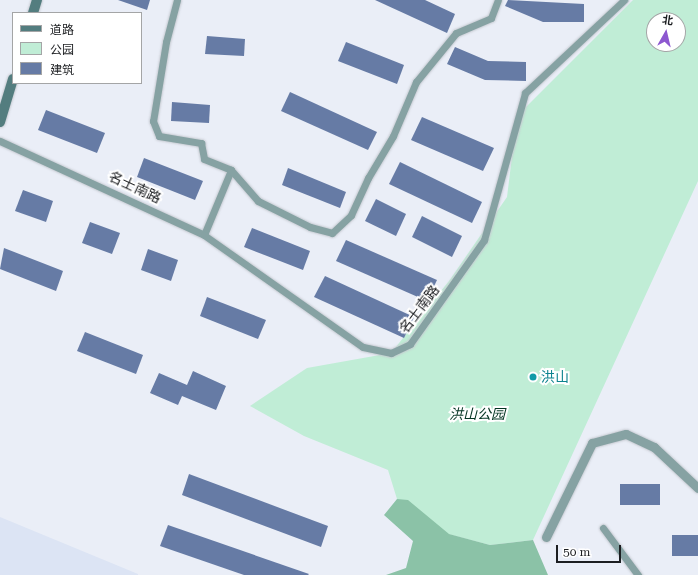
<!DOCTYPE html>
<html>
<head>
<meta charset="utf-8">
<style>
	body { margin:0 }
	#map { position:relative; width:698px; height:575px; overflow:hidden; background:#eaeef7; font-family:"Roboto Serif","Noto Sans SC",serif }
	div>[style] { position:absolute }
	.built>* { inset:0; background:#dce4f4 }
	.green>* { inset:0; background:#c0edd6 }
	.forest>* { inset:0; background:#8bc2a7 }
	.building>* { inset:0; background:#667ba5 }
	.roads { filter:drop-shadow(0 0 1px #c5c9d0) drop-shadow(0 0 1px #c5c9d0) }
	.minor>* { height:7px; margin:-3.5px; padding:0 3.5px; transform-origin:3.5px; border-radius:3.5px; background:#86a2a3 }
	.tertiary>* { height:9px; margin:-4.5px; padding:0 4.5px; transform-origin:4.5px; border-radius:4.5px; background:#86a2a3 }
	.secondary>* { height:10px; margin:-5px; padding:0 5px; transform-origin:5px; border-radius:5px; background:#537d7f }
	.dots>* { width:11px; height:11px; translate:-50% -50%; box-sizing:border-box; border:2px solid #fff; border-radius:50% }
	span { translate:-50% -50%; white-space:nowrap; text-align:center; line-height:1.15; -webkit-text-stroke:4px #fff; paint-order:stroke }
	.street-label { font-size:14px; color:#1c1e21 }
	.culture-label { font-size:14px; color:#0d838f }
	.left { translate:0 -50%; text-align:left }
	.park-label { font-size:14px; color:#023321; font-style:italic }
	.legend { position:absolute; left:12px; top:12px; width:130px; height:72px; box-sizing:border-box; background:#fff; border:1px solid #a4a5a6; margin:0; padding:5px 7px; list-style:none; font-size:12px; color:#1c1e21 }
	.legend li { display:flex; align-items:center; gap:8px; height:20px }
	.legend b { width:20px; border:1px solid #a4a5a6 }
	.north { position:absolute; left:646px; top:12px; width:40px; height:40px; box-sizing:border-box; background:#fff; border:1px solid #a4a5a6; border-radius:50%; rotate:8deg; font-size:11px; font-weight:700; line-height:16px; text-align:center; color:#1c1e21 }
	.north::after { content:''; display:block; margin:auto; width:14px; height:18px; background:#8d58d0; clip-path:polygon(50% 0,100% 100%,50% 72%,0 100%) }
	.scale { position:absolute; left:556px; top:545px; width:65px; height:18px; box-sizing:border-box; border:2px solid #1c1e21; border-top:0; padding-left:5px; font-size:12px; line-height:14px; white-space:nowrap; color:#1c1e21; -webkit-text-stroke:3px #fff; paint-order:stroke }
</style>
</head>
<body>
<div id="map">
	<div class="built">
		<i style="clip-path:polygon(0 517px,138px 574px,138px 575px,0 575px)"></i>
	</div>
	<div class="green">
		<i style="clip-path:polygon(evenodd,633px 0,698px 0,698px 181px,533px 540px,490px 545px,448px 534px,397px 499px,388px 470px,304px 436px,250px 406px,307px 368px,391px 353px,449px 281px,507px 197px,517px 116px,633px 0,654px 20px,678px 20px,678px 44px,654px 44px,654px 20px)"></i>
	</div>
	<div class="forest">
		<i style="clip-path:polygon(397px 499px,408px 500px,449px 534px,490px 545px,533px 540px,548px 575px,386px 575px,406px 568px,413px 541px,384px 515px)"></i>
	</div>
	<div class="building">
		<i style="clip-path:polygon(118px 0,150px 0,147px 10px)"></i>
		<i style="clip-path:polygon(375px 0,425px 0,455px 14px,447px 33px)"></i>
		<i style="clip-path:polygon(508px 0,584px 4px,584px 22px,543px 22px,505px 6px)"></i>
		<i style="clip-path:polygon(207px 36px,245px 39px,244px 56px,205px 54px)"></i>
		<i style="clip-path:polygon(346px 42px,404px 65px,397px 84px,338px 61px)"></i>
		<i style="clip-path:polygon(455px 47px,488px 61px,526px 62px,526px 81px,485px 80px,447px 64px)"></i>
		<i style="clip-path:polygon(290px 92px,377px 132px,368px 150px,281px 111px)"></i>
		<i style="clip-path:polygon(172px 102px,210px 105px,209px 123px,171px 121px)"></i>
		<i style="clip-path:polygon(46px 110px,105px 133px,97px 153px,38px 130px)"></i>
		<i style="clip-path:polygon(422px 117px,494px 148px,483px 171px,411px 140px)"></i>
		<i style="clip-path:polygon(144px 158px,203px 181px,195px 200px,137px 177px)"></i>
		<i style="clip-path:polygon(400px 162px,482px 202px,472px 223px,389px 184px)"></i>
		<i style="clip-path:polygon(288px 168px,346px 192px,340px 208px,282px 185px)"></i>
		<i style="clip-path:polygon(23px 190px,53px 201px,46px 222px,15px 211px)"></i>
		<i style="clip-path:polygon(376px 199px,406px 214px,396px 236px,365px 221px)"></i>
		<i style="clip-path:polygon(422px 216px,462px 236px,452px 257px,412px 237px)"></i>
		<i style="clip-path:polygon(90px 222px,120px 233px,112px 254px,82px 243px)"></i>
		<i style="clip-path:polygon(252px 228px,310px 251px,303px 270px,244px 247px)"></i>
		<i style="clip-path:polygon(346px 240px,437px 280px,427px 301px,336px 261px)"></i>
		<i style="clip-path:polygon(4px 248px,63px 271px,56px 291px,0 269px)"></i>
		<i style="clip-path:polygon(148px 249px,178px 260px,171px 281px,141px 270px)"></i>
		<i style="clip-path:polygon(325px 276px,414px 317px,404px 338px,314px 297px)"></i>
		<i style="clip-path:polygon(207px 297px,266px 320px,258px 339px,200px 316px)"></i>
		<i style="clip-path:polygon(85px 332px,143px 355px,136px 374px,77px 351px)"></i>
		<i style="clip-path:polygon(193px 371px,226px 386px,216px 410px,182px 396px,178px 405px,150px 393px,159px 373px,187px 385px)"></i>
		<i style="clip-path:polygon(189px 474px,328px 526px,321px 547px,182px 495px)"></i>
		<i style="clip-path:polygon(620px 484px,660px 484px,660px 505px,620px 505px)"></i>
		<i style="clip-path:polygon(168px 525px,309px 574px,308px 575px,244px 575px,160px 546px)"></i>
		<i style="clip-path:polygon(672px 535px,698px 535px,698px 556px,672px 556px)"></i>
	</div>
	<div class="roads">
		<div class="minor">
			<i style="left:177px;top:0;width:43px;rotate:104.7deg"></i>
			<i style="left:166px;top:42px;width:80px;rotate:99.3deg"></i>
			<i style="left:153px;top:121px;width:16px;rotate:68deg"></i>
			<i style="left:159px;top:136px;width:43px;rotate:9.5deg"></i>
			<i style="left:201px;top:143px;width:16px;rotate:79deg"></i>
			<i style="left:204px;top:159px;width:29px;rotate:22deg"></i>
			<i style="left:231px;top:170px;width:70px;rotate:112.6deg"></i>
			<i style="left:0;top:141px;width:225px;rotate:24.7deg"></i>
			<i style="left:204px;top:235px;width:194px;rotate:35.2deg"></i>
			<i style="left:363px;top:347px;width:29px;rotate:12deg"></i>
			<i style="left:391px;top:353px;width:21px;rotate:-25deg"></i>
			<i style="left:410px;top:344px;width:128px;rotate:-54.6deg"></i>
			<i style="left:484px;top:240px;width:153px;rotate:-74.4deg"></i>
			<i style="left:525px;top:93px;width:136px;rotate:-43.2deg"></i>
			<i style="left:231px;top:170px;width:41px;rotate:48.9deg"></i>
			<i style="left:258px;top:201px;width:58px;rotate:26.6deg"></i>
			<i style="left:310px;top:227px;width:23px;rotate:15deg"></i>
			<i style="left:332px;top:233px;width:26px;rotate:-43deg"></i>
			<i style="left:351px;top:215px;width:41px;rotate:-65.3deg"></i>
			<i style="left:368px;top:178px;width:49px;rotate:-59.2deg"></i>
			<i style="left:393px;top:136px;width:59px;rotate:-66.9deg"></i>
			<i style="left:416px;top:82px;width:63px;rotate:-50.8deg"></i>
			<i style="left:456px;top:33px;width:38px;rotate:-23deg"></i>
			<i style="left:491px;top:18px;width:19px;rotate:-69deg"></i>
			<i style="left:603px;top:528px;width:59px;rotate:53.3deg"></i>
		</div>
		<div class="tertiary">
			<i style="left:546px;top:537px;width:105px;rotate:-63.9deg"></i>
			<i style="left:592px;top:443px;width:35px;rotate:-15deg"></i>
			<i style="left:626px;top:434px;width:31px;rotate:25deg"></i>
			<i style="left:654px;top:447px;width:60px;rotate:43deg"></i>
		</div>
		<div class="secondary">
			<i style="left:33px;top:13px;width:14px;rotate:-73deg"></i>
			<i style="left:0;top:122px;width:45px;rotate:-73.2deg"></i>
		</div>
	</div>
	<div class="dots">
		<i style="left:533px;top:377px;background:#0f9aa8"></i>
	</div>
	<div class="street-label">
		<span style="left:135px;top:187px;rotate:25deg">名士南路</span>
		<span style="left:419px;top:309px;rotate:-53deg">名士南路</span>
	</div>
	<div class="culture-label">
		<span class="left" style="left:541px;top:377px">洪山</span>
	</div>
	<div class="park-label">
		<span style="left:477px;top:414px">洪山公园</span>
	</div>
	<ul class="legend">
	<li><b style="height:5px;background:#537d7f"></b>道路</li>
	<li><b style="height:11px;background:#c0edd6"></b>公园</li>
	<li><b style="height:11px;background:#667ba5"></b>建筑</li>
	</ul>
	<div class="north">北</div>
	<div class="scale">50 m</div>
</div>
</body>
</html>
